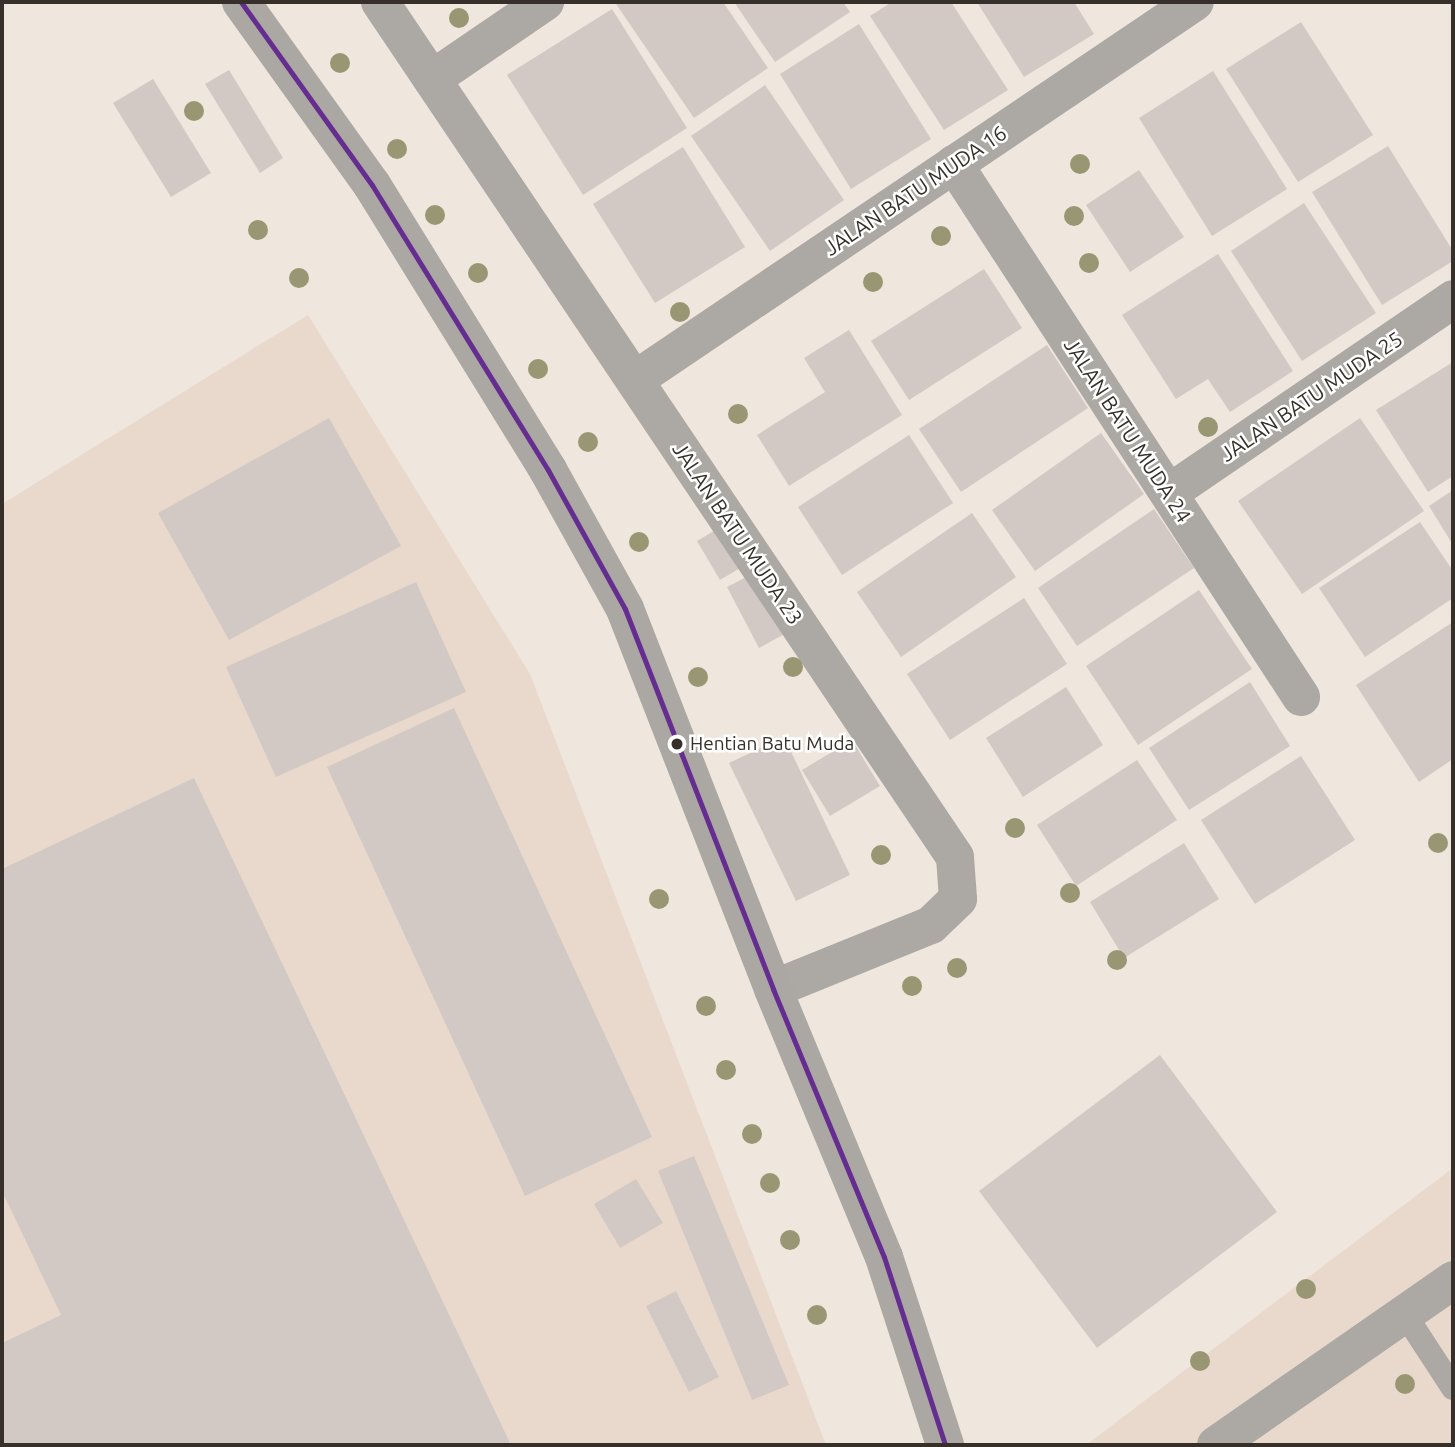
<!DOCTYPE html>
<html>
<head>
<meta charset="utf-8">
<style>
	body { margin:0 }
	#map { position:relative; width:1455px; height:1447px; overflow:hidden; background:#efe6dd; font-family:Ubuntu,sans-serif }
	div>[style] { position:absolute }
	.industrial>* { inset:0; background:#e9d9cd }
	.building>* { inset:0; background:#d2c9c4 }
	.lane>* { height:24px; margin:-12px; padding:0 12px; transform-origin:12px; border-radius:12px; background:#aca9a5 }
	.street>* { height:38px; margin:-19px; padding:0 19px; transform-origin:19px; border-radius:19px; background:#aca9a5 }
	.secondary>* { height:38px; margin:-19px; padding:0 19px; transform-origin:19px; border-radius:19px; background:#aba7a2 }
	.bus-1>* { height:5px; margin:-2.5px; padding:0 2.5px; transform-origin:2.5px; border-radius:2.5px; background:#662d91 }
	.trees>* { width:20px; height:20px; margin:-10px; border-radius:50%; background:#999773 }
	.dots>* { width:19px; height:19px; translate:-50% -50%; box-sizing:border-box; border:4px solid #fff; border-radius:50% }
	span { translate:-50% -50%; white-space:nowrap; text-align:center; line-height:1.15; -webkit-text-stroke:5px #fff; paint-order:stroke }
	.bus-label { font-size:19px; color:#37302a }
	.left { translate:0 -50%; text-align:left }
	.street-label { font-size:21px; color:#37302a }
	.frame { position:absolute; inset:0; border:4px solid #37302a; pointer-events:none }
</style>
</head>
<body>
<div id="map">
	<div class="industrial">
		<i style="clip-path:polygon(308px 315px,530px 674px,826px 1445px,2px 1445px,2px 504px)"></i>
		<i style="clip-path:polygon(1453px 1168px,1453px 1445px,1086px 1445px)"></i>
	</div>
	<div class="building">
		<i style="clip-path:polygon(619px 2px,723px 2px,768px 68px,694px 118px,616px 4px)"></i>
		<i style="clip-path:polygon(734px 2px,843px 2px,850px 12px,775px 62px)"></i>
		<i style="clip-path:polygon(892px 2px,951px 2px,1008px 90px,944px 130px,870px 16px)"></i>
		<i style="clip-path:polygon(977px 2px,1074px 2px,1094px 34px,1024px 77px)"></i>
		<i style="clip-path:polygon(612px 9px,687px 128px,583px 195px,507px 75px)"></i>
		<i style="clip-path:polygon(1301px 22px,1373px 135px,1298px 182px,1226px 69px)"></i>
		<i style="clip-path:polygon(859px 24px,931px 139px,851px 189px,780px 74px)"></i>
		<i style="clip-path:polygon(229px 70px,283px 158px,260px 173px,205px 84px)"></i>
		<i style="clip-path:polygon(1213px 71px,1287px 189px,1212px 236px,1139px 118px)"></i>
		<i style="clip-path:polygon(153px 79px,211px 173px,171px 197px,113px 103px)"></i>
		<i style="clip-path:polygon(765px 85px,844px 200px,770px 251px,691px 136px)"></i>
		<i style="clip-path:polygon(1388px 146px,1453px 251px,1453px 261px,1382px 305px,1312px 192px)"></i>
		<i style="clip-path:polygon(683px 147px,745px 247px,655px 303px,593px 204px)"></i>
		<i style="clip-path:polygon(1139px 170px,1184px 237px,1130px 272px,1086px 205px)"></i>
		<i style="clip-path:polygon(1304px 203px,1376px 313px,1302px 361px,1231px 251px)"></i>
		<i style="clip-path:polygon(1218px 254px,1293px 371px,1230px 412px,1208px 379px,1176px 399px,1122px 315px)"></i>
		<i style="clip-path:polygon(984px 269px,1022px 328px,909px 400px,871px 341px)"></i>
		<i style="clip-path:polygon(849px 330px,902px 415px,789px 486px,757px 435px,825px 392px,804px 358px)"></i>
		<i style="clip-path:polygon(1047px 345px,1088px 408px,961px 492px,919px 429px)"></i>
		<i style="clip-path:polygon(1453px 362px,1453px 476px,1428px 492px,1376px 410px)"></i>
		<i style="clip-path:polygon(329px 418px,401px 546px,229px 640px,158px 513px)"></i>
		<i style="clip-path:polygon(1360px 418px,1424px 511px,1302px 594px,1238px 501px)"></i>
		<i style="clip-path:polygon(1101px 433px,1144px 494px,1035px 571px,992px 510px)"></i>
		<i style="clip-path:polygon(909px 435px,953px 503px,842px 575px,798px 507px)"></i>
		<i style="clip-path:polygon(1453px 490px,1453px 545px,1429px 506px)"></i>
		<i style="clip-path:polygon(1154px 509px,1194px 568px,1077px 646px,1038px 588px)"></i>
		<i style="clip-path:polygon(972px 513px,1016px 577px,901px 657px,857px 592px)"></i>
		<i style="clip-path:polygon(729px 522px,752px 561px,720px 580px,697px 541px)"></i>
		<i style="clip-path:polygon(1420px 522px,1453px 571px,1453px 598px,1365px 657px,1319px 588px)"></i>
		<i style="clip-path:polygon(760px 570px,792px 630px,759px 648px,727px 587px)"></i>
		<i style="clip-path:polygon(416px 582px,466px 692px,276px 777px,226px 667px)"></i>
		<i style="clip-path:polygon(1199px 590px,1252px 669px,1138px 745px,1086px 666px)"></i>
		<i style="clip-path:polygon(1024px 598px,1067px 664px,950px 740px,907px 674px)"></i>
		<i style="clip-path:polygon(1453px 622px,1453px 759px,1419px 782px,1356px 685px)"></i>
		<i style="clip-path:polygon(1250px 682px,1290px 746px,1189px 810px,1149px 748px)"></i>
		<i style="clip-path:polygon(1066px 687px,1103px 745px,1023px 797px,986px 738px)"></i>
		<i style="clip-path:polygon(454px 708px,652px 1137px,525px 1196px,327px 767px)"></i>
		<i style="clip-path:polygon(784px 737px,850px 875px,796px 901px,729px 763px)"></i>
		<i style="clip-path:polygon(852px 740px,880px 786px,830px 816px,802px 770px)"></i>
		<i style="clip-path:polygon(1301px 756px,1355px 840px,1255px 904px,1201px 820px)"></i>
		<i style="clip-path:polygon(1137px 760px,1177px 820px,1076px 886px,1037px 825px)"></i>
		<i style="clip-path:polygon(194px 778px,511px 1445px,2px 1445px,2px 1343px,61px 1315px,2px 1191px,2px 869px)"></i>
		<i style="clip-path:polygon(1184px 843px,1219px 899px,1124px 958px,1090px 902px)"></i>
		<i style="clip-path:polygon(1160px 1055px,1277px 1212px,1097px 1348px,979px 1191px)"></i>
		<i style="clip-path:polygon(694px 1156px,789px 1385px,752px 1400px,658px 1171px)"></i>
		<i style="clip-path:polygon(636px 1179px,663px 1223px,620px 1248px,594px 1204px)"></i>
		<i style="clip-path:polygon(676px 1291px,719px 1377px,689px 1392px,646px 1306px)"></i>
	</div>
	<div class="lane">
		<i style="left:1406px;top:1316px;width:86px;rotate:56.9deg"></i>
	</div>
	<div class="street">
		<i style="left:380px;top:2px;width:1030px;rotate:56.08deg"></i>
		<i style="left:955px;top:857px;width:42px;rotate:85.9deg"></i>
		<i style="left:958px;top:899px;width:37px;rotate:136deg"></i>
		<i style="left:931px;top:925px;width:170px;rotate:157.9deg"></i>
		<i style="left:432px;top:79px;width:137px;rotate:-34.3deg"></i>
		<i style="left:954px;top:164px;width:636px;rotate:56.93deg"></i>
		<i style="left:636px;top:379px;width:674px;rotate:-34deg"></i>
		<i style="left:1169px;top:493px;width:344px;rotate:-34.3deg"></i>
		<i style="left:1216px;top:1445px;width:289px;rotate:-34.8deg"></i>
	</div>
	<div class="secondary">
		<i style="left:241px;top:2px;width:225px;rotate:54.4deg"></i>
		<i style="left:372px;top:185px;width:335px;rotate:58.3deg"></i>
		<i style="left:548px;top:470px;width:159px;rotate:61deg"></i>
		<i style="left:625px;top:609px;width:408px;rotate:68.7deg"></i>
		<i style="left:773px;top:989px;width:290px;rotate:67.5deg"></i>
		<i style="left:884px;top:1257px;width:198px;rotate:72deg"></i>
	</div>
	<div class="bus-1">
		<i style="left:241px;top:2px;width:225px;rotate:54.4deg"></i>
		<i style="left:372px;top:185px;width:335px;rotate:58.3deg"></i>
		<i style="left:548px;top:470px;width:159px;rotate:61deg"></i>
		<i style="left:625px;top:609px;width:408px;rotate:68.7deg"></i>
		<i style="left:773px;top:989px;width:290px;rotate:67.5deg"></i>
		<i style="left:884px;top:1257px;width:198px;rotate:72deg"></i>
	</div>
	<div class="trees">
		<i style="left:459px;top:18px"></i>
		<i style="left:340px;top:63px"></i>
		<i style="left:194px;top:111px"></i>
		<i style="left:397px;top:149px"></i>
		<i style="left:1080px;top:164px"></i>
		<i style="left:435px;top:215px"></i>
		<i style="left:1074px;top:216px"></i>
		<i style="left:258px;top:230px"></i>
		<i style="left:941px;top:236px"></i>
		<i style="left:1089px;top:263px"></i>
		<i style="left:478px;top:273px"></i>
		<i style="left:299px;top:278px"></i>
		<i style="left:873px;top:282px"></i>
		<i style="left:680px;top:312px"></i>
		<i style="left:538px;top:369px"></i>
		<i style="left:738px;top:414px"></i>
		<i style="left:1208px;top:427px"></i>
		<i style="left:588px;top:442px"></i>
		<i style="left:639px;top:542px"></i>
		<i style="left:793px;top:667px"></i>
		<i style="left:698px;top:677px"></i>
		<i style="left:1015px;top:828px"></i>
		<i style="left:1438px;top:843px"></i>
		<i style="left:881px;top:855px"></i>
		<i style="left:1070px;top:893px"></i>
		<i style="left:659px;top:899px"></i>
		<i style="left:1117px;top:960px"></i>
		<i style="left:957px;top:968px"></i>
		<i style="left:912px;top:986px"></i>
		<i style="left:706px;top:1006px"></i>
		<i style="left:726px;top:1070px"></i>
		<i style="left:752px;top:1134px"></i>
		<i style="left:770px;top:1183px"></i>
		<i style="left:790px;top:1240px"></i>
		<i style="left:1306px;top:1289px"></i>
		<i style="left:817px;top:1315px"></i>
		<i style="left:1200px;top:1361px"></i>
		<i style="left:1405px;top:1384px"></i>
	</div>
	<div class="dots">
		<i style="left:677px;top:744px;background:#37302a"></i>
	</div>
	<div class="bus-label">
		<span class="left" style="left:690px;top:744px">Hentian Batu Muda</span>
	</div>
	<div class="street-label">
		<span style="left:915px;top:190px;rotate:-34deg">JALAN BATU MUDA 16</span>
		<span style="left:1311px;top:396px;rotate:-34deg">JALAN BATU MUDA 25</span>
		<span style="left:1128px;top:430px;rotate:57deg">JALAN BATU MUDA 24</span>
		<span style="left:738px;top:533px;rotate:56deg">JALAN BATU MUDA 23</span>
	</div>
	<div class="frame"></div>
</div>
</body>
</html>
